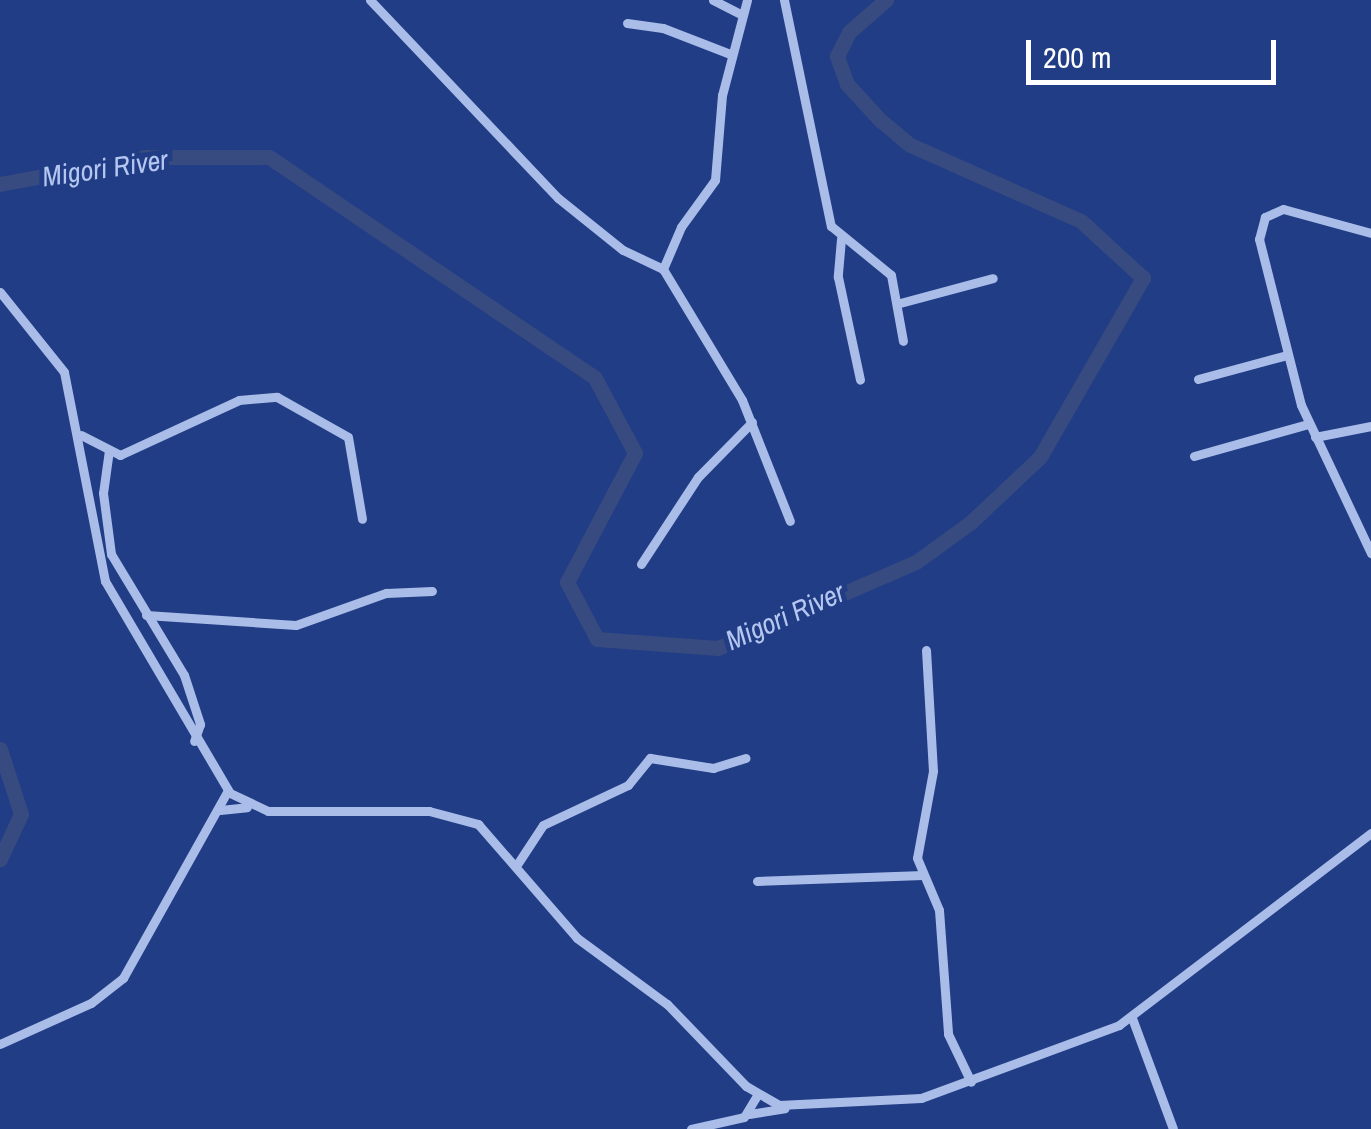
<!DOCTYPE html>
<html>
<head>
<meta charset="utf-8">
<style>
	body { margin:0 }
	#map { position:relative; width:1371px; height:1129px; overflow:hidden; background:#213d85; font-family:"Archivo Narrow",sans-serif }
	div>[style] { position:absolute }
	.river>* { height:15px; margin:-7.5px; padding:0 7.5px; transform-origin:7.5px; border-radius:7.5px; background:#374b80 }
	.street>* { height:9px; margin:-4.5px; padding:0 4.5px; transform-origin:4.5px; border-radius:4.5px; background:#aabde9 }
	span { translate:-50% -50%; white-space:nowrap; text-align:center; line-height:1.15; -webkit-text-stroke:10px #213d85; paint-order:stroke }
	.water-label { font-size:28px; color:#b5c7f0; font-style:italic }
	.scale { position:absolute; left:1026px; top:40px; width:250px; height:45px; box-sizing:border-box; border:5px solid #fff; border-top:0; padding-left:12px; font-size:30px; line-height:35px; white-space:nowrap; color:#fff; -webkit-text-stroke:8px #213d85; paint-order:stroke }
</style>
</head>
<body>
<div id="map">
	<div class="river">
		<i style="left:0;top:184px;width:147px;rotate:-10.5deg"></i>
		<i style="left:145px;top:157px;width:124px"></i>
		<i style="left:269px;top:157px;width:394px;rotate:34.1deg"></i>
		<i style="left:595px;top:378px;width:85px;rotate:61.9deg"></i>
		<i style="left:635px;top:453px;width:146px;rotate:117.8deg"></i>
		<i style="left:567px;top:582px;width:64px;rotate:62.2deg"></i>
		<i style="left:597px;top:639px;width:121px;rotate:4.3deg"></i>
		<i style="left:718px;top:648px;width:216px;rotate:-23.5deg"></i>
		<i style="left:916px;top:562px;width:68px;rotate:-36deg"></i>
		<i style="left:971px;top:522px;width:95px;rotate:-43.3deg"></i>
		<i style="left:1040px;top:457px;width:207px;rotate:-60.1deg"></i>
		<i style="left:1143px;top:278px;width:84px;rotate:-137.4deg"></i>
		<i style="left:1081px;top:221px;width:187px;rotate:-156deg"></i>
		<i style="left:910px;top:145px;width:39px;rotate:-140deg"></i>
		<i style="left:880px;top:120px;width:49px;rotate:-132.5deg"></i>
		<i style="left:847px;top:84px;width:30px;rotate:-110deg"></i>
		<i style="left:837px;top:56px;width:27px;rotate:-63deg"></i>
		<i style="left:849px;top:32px;width:49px;rotate:-40.9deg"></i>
		<i style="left:0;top:749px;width:68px;rotate:72.1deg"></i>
		<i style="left:21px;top:814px;width:50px;rotate:115deg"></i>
	</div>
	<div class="street">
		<i style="left:370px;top:0;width:273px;rotate:46.5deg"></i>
		<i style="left:558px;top:198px;width:83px;rotate:38.7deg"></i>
		<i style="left:623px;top:250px;width:44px;rotate:25.4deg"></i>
		<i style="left:713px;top:0;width:33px;rotate:27deg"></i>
		<i style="left:747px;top:0;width:98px;rotate:104.7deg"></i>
		<i style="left:722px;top:95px;width:85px;rotate:94.7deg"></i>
		<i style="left:715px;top:180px;width:58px;rotate:125.9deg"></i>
		<i style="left:681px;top:227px;width:46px;rotate:113.2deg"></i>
		<i style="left:663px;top:269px;width:153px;rotate:58.9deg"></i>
		<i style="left:742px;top:400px;width:130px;rotate:68.4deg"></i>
		<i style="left:784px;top:0;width:231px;rotate:78.3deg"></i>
		<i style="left:831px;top:226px;width:77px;rotate:39.2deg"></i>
		<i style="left:891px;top:275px;width:67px;rotate:79.7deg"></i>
		<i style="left:627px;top:23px;width:36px;rotate:8deg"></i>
		<i style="left:663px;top:28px;width:72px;rotate:21.2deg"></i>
		<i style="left:1371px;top:233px;width:91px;rotate:-164.7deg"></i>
		<i style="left:1283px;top:209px;width:20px;rotate:156deg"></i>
		<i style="left:1265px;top:217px;width:23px;rotate:105deg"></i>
		<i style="left:1259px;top:239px;width:171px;rotate:75.8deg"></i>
		<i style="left:1301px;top:405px;width:164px;rotate:64.7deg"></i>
		<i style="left:841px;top:239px;width:38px;rotate:95deg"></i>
		<i style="left:838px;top:277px;width:105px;rotate:77.9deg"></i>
		<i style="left:0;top:292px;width:102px;rotate:51.3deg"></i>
		<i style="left:64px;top:372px;width:213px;rotate:78.9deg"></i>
		<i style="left:105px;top:581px;width:246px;rotate:59.5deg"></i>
		<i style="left:230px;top:793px;width:42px;rotate:25.3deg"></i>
		<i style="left:268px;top:811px;width:161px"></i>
		<i style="left:429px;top:811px;width:51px;rotate:14.9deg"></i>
		<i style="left:478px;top:824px;width:151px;rotate:49deg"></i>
		<i style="left:577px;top:938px;width:112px;rotate:36.3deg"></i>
		<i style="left:667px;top:1004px;width:114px;rotate:46.1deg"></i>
		<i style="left:746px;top:1086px;width:38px;rotate:30deg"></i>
		<i style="left:779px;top:1105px;width:142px;rotate:-2.8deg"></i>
		<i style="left:921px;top:1098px;width:211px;rotate:-20.2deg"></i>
		<i style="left:1119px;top:1025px;width:317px;rotate:-37.3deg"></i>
		<i style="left:900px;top:303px;width:96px;rotate:-15deg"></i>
		<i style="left:1198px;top:379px;width:92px;rotate:-15.1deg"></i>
		<i style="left:81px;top:435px;width:44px;rotate:27.1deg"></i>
		<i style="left:120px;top:455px;width:131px;rotate:-24.8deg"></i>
		<i style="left:239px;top:400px;width:38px;rotate:-5deg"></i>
		<i style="left:277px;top:397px;width:81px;rotate:29.4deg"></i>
		<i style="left:348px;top:437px;width:83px;rotate:80.3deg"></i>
		<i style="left:1315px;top:437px;width:57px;rotate:-11.1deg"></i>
		<i style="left:109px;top:450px;width:43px;rotate:97.9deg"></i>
		<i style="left:103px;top:493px;width:62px;rotate:82.5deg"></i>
		<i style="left:111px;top:554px;width:141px;rotate:58.9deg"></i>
		<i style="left:184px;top:675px;width:52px;rotate:71.9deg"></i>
		<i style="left:200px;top:724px;width:18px;rotate:109deg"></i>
		<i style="left:1194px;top:456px;width:118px;rotate:-15.7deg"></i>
		<i style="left:641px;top:564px;width:104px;rotate:-56.8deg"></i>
		<i style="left:698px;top:477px;width:77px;rotate:-45.5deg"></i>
		<i style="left:146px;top:615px;width:150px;rotate:3.8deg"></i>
		<i style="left:296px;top:625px;width:96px;rotate:-19.6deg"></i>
		<i style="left:386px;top:593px;width:46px;rotate:-2.5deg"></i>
		<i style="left:926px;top:650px;width:121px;rotate:86.7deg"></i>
		<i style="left:933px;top:771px;width:88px;rotate:100.4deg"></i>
		<i style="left:917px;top:858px;width:56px;rotate:67.1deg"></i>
		<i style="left:939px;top:910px;width:124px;rotate:85.8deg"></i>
		<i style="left:948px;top:1034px;width:53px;rotate:64.4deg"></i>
		<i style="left:220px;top:810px;width:27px;rotate:-6deg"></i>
		<i style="left:518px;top:863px;width:45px;rotate:-56.7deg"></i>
		<i style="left:543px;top:825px;width:94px;rotate:-25.2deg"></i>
		<i style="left:628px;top:785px;width:35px;rotate:-51deg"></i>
		<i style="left:650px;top:758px;width:64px;rotate:9deg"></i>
		<i style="left:713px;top:768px;width:34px;rotate:-17deg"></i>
		<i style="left:757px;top:881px;width:166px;rotate:-2.1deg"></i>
		<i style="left:1132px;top:1018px;width:118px;rotate:69.7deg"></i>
		<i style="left:0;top:1044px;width:100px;rotate:-24.3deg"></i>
		<i style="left:91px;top:1003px;width:41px;rotate:-38deg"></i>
		<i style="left:123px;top:978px;width:215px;rotate:-60.8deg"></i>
		<i style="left:749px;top:1114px;width:36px;rotate:-9deg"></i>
		<i style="left:691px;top:1129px;width:54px;rotate:-12.8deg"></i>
		<i style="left:744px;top:1117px;width:26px;rotate:-59deg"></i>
	</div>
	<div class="water-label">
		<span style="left:105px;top:168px;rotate:-8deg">Migori River</span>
		<span style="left:785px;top:616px;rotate:-24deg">Migori River</span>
	</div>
	<div class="scale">200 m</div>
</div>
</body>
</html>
